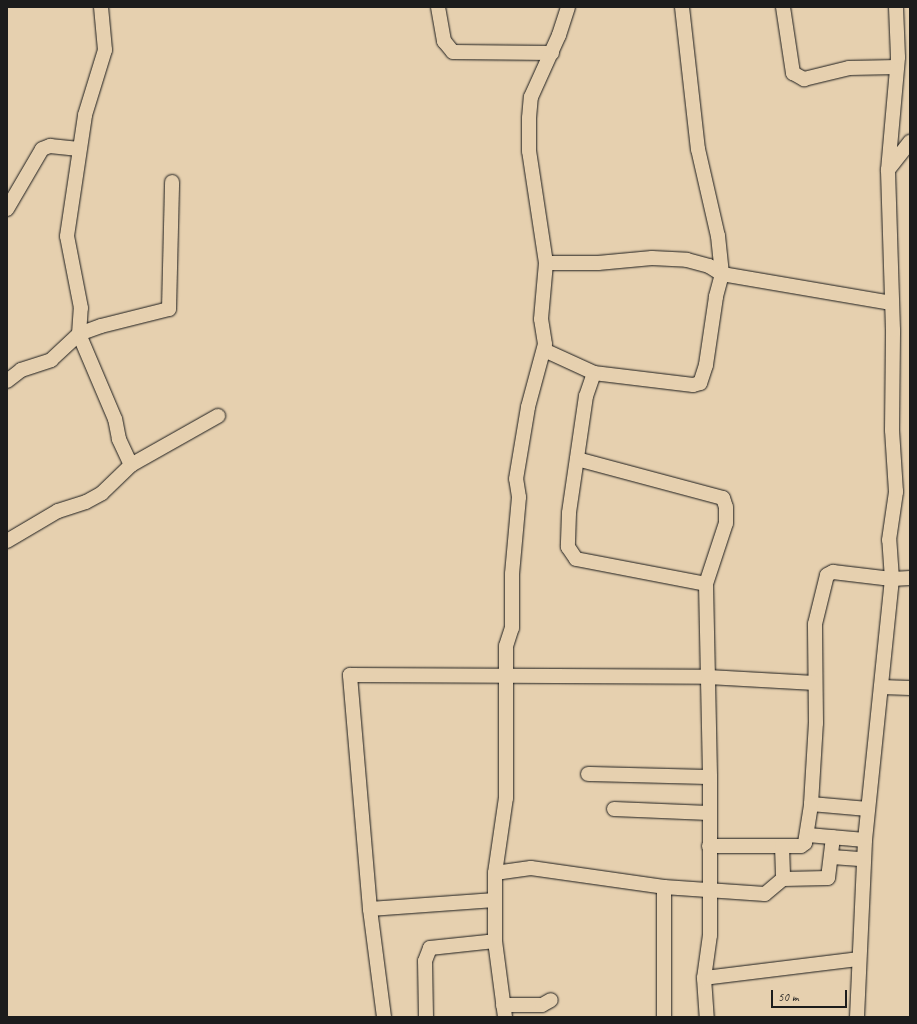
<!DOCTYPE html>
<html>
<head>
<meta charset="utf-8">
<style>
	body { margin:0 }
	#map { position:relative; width:917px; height:1024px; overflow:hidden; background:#e6d0af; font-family:Caveat,sans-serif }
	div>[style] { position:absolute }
	.roads { filter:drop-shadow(0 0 1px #1c1c1c) drop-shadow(0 0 1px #1c1c1c) }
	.minor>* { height:14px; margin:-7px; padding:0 7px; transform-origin:7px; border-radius:7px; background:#e6d0af }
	span { translate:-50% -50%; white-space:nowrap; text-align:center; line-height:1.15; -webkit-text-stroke:3.5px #e6d0af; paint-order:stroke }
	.frame { position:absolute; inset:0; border:8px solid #1c1c1c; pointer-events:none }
	.scale { position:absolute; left:771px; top:990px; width:76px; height:18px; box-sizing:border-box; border:2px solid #1c1c1c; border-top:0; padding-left:5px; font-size:12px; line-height:14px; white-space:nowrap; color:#1c1c1c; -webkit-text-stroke:3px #e6d0af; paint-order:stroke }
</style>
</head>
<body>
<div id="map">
	<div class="roads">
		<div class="minor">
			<i style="left:438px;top:7px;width:35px;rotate:80deg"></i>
			<i style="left:444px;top:41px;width:14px;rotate:51deg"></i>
			<i style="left:453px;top:52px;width:99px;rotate:0.6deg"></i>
			<i style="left:682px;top:7px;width:143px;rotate:83.6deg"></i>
			<i style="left:698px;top:149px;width:89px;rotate:77.1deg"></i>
			<i style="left:718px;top:236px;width:38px;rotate:84deg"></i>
			<i style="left:722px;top:274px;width:24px;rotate:105deg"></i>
			<i style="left:716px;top:297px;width:69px;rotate:98.4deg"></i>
			<i style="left:706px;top:365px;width:19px;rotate:108deg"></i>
			<i style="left:700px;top:383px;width:7px;rotate:164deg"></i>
			<i style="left:693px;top:385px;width:100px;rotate:-173.1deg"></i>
			<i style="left:594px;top:373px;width:24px;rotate:109deg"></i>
			<i style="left:586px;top:396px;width:118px;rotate:98.3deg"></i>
			<i style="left:569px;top:513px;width:34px;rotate:92deg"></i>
			<i style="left:568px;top:547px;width:14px;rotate:56deg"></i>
			<i style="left:576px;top:559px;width:132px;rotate:10.9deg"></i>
			<i style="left:783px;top:7px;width:67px;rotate:81.4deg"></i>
			<i style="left:793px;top:73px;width:13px;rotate:29deg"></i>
			<i style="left:804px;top:79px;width:46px;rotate:-13.7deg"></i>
			<i style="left:849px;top:68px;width:48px;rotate:-1.2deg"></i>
			<i style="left:888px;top:170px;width:36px;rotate:-52deg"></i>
			<i style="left:7px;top:209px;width:69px;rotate:-59.7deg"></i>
			<i style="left:42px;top:149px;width:9px;rotate:-21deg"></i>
			<i style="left:50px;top:146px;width:29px;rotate:6deg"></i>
			<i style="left:546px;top:263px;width:52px"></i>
			<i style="left:598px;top:263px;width:54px;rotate:-5.3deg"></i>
			<i style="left:652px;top:258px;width:35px;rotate:3deg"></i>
			<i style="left:687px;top:260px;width:23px;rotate:15deg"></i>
			<i style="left:709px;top:266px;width:15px;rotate:32deg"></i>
			<i style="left:722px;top:274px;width:172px;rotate:9.7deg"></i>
			<i style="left:544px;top:350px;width:55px;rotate:24.7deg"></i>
			<i style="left:7px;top:381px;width:18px;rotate:-38deg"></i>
			<i style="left:21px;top:370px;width:32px;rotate:-18deg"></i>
			<i style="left:51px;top:360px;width:38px;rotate:-43deg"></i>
			<i style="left:79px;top:334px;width:26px;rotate:-86deg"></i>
			<i style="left:81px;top:308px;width:73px;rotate:-101deg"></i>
			<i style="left:67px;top:236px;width:122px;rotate:-81.5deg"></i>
			<i style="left:85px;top:115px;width:68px;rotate:-72.9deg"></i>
			<i style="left:105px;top:50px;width:43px;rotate:-95.3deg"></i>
			<i style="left:577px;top:459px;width:151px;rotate:15deg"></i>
			<i style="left:723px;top:498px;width:9px;rotate:72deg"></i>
			<i style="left:726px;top:507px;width:16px;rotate:90deg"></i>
			<i style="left:726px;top:523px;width:64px;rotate:108.2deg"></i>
			<i style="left:706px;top:584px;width:193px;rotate:88.8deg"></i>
			<i style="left:710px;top:777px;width:158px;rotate:90deg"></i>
			<i style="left:710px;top:935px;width:43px;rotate:97.9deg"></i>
			<i style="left:704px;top:978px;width:39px;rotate:86deg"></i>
			<i style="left:131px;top:465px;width:29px;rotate:-115deg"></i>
			<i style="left:119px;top:439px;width:20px;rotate:-101deg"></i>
			<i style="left:115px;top:419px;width:92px;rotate:-113deg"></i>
			<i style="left:79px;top:334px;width:23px;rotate:-20deg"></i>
			<i style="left:101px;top:326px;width:70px;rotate:-14deg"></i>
			<i style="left:169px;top:309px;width:127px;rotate:-88.6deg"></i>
			<i style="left:7px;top:541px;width:59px;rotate:-30.5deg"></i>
			<i style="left:58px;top:511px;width:29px;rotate:-18deg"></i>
			<i style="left:86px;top:502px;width:18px;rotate:-29deg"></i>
			<i style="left:102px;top:493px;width:40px;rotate:-44deg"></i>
			<i style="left:131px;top:465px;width:100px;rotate:-29.4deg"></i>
			<i style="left:881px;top:687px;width:29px;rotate:2deg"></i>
			<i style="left:588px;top:774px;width:122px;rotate:1.4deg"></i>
			<i style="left:811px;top:804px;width:57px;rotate:5deg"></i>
			<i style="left:614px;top:809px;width:95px;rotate:2.4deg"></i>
			<i style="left:808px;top:835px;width:57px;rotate:5deg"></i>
			<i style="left:709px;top:846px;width:92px"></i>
			<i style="left:801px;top:846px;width:5px;rotate:-37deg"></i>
			<i style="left:805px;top:843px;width:39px;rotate:-81deg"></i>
			<i style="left:811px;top:804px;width:81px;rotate:-86.5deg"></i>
			<i style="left:816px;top:723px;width:99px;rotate:-90.6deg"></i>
			<i style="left:815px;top:624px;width:50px;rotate:-76.2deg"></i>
			<i style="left:827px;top:575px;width:7px;rotate:-27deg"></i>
			<i style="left:833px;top:572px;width:59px;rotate:6.8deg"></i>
			<i style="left:892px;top:579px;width:18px;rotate:-3deg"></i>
			<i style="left:782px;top:846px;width:33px;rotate:88deg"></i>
			<i style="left:832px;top:857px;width:31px;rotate:4deg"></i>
			<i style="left:495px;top:873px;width:36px;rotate:-8deg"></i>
			<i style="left:531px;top:868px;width:134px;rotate:8.1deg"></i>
			<i style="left:664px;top:887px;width:101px;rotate:4deg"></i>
			<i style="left:765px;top:894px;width:23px;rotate:-40deg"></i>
			<i style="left:783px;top:879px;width:45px;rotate:-1.3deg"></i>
			<i style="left:828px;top:878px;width:41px;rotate:-83deg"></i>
			<i style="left:664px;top:887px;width:130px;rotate:90deg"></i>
			<i style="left:370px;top:909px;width:125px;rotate:-4.1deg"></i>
			<i style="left:704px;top:978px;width:156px;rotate:-7deg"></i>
			<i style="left:503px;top:1005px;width:39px"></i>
			<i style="left:542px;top:1005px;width:10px;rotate:-29deg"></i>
			<i style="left:384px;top:1017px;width:109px;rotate:-97.4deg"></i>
			<i style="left:370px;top:909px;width:235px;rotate:-94.9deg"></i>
			<i style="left:350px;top:675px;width:358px;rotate:0.3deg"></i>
			<i style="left:708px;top:677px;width:107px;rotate:3.2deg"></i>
			<i style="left:426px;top:1017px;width:56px;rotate:-91deg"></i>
			<i style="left:425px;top:961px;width:14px;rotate:-69deg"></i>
			<i style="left:430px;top:948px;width:65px;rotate:-6.1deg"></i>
			<i style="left:505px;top:1017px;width:77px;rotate:-97.5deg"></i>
			<i style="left:495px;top:941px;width:68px;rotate:-90deg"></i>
			<i style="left:495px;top:873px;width:76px;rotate:-81.7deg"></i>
			<i style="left:506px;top:798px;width:152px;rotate:-90deg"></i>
			<i style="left:506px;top:646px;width:19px;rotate:-72deg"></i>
			<i style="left:512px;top:628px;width:54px;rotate:-90deg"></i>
			<i style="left:512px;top:574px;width:77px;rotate:-84.8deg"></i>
			<i style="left:519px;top:497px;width:18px;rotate:-99deg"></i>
			<i style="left:516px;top:479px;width:73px;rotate:-80.5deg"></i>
			<i style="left:528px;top:407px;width:65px;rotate:-74.9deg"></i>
			<i style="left:545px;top:344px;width:25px;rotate:-99deg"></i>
			<i style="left:541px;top:319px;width:56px;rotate:-84.9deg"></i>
			<i style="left:546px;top:263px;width:113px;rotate:-98.6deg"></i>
			<i style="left:529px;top:151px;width:33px;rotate:-90deg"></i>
			<i style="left:529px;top:118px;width:21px;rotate:-85deg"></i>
			<i style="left:531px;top:97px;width:68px;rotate:-65.7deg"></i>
			<i style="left:559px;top:35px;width:29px;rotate:-72deg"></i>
			<i style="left:857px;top:1017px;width:177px;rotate:-87.4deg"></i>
			<i style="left:865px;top:840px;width:262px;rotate:-84.1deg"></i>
			<i style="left:892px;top:579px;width:39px;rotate:-94deg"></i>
			<i style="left:889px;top:540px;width:49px;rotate:-81.7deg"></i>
			<i style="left:896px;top:492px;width:62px;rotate:-93.7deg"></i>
			<i style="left:892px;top:430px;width:100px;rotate:-89.4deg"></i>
			<i style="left:893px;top:330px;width:160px;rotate:-91.8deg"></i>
			<i style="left:888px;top:170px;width:113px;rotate:-84.9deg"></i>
			<i style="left:898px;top:57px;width:50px;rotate:-92.3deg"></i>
		</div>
	</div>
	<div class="frame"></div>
	<div class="scale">50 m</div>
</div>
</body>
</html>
